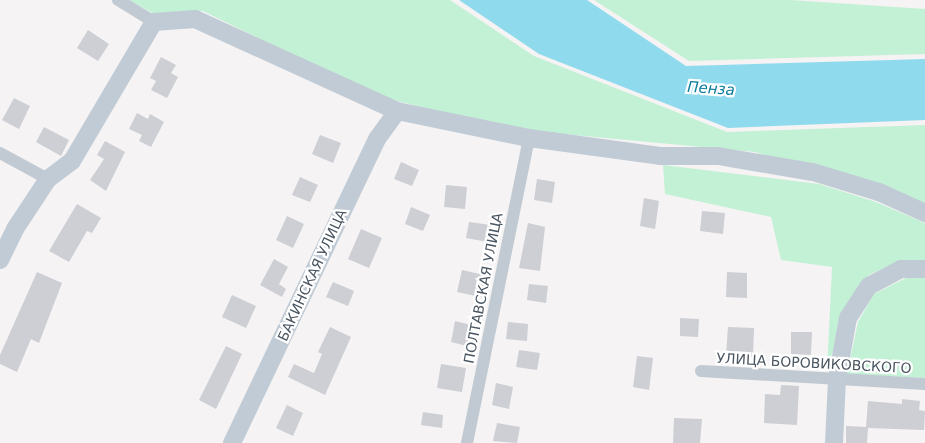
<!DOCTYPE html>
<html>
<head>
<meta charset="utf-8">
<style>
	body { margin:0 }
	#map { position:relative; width:925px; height:443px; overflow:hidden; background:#f5f3f3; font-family:"DejaVu Sans",sans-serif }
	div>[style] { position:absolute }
	.green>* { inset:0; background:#c3f1d5 }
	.water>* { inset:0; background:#90daee }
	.building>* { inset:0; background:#cdcfd5 }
	.street>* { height:12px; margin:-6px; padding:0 6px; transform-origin:6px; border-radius:6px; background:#c1cad2 }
	.secondary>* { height:18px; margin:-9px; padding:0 9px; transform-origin:9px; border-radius:9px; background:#c1cbd6 }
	span { translate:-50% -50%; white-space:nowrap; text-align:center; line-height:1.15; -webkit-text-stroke:4.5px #fff; paint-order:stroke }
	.street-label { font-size:14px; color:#4a5661 }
	.water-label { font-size:15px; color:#0c7c9b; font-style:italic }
</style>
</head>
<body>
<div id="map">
	<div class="green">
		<i style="clip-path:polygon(129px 0,450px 0,534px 56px,727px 132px,925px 125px,925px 204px,755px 152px,510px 129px,377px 96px,203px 11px,154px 14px)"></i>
		<i style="clip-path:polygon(594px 0,790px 0,925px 9px,925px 54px,689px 61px)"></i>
		<i style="clip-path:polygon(663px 165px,819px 184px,876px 202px,925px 223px,925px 260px,901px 260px,869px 275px,843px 315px,827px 372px,832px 267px,781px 260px,771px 217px,665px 194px)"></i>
		<i style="clip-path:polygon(906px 278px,925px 278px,925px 378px,847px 374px,858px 322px,874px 294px)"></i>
	</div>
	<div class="water">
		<i style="clip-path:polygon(459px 0,587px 0,686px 66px,925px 59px,925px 120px,728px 128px,539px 54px)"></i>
	</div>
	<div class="building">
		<i style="clip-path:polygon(88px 30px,109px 44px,98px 61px,77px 48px)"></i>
		<i style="clip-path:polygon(161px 57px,176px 65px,171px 73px,178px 77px,167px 98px,151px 90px,156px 81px,150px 78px)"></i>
		<i style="clip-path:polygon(14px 98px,30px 106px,19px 129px,2px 120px)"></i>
		<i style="clip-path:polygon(137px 113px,148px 119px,150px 114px,164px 122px,151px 147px,139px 141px,142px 135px,129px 129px)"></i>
		<i style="clip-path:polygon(44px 127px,69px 140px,61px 156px,36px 142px)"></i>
		<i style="clip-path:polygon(320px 135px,341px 143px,333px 163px,312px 154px)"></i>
		<i style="clip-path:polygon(105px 141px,125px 152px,106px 191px,90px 180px,104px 159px,97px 155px)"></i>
		<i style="clip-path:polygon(401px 162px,419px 170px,412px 186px,394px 179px)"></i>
		<i style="clip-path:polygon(300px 177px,318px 185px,310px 202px,292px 195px)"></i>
		<i style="clip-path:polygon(537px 179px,555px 182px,552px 203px,534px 200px)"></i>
		<i style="clip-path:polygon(446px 185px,467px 187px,465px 209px,444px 207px)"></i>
		<i style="clip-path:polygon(644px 198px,659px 201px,655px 229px,640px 226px)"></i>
		<i style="clip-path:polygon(77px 204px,101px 218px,92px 233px,87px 231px,69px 262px,49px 251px)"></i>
		<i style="clip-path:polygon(411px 207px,430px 215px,423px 231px,405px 224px)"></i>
		<i style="clip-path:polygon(702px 211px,725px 213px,723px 234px,700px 231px)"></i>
		<i style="clip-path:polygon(287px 216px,304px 224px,293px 248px,276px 240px)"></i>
		<i style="clip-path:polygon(469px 222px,491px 225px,488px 242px,466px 238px)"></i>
		<i style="clip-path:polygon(528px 223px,545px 227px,540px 271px,519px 268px)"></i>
		<i style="clip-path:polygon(361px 229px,382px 238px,369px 268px,348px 259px)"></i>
		<i style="clip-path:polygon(274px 259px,288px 267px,279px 284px,286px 289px,282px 297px,260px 285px)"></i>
		<i style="clip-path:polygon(462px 270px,489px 276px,485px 298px,457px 292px)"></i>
		<i style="clip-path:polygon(37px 272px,62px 283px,39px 343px,31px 339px,17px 372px,0 364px,0 355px)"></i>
		<i style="clip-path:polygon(727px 272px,747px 273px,747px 298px,726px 297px)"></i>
		<i style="clip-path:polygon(333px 282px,354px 291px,348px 306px,326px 297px)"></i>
		<i style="clip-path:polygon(529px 284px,548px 286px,546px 303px,527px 300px)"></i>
		<i style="clip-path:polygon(232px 295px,256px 306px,246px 328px,222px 317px)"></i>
		<i style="clip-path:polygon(680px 318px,699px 319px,698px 337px,680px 336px)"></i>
		<i style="clip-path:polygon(455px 321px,471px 325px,467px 346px,451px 342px)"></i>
		<i style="clip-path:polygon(508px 322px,528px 324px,527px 341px,506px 339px)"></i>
		<i style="clip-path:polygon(330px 327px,351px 337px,325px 395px,288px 377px,294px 364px,314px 373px,322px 354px,318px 352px)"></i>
		<i style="clip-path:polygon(728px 327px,754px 328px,753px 357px,726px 356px)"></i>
		<i style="clip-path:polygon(791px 332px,812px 332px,811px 355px,791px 354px)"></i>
		<i style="clip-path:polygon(226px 346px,242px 354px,216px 409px,199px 400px)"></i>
		<i style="clip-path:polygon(519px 350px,540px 353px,537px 370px,516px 367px)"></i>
		<i style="clip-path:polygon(637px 356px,653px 358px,649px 390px,633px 387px)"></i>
		<i style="clip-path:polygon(441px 364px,466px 368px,462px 392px,437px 388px)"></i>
		<i style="clip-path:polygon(496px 383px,513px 387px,509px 409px,492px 405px)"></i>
		<i style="clip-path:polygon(781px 385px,799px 386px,797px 425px,764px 423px,765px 394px,780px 395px)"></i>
		<i style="clip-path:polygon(902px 399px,920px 401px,919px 410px,925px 411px,924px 430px,868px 428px,867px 443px,846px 443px,846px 426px,866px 427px,868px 401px,902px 404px)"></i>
		<i style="clip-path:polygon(287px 405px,303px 413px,293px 436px,276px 428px)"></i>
		<i style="clip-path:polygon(423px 412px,443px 415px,442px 428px,421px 425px)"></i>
		<i style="clip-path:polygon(674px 418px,702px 419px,700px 443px,673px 443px)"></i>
		<i style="clip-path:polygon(497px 423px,520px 427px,517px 443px,493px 441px)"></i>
	</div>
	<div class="street">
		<i style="left:118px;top:0;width:42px;rotate:31.4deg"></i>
		<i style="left:0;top:153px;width:55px;rotate:28.4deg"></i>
		<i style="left:701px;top:371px;width:224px;rotate:3.3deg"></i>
		<i style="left:467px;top:443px;width:311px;rotate:-78.5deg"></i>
	</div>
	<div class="secondary">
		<i style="left:0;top:260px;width:34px;rotate:-64deg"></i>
		<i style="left:15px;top:229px;width:60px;rotate:-56.6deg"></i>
		<i style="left:48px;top:179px;width:30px;rotate:-37deg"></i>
		<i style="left:72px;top:161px;width:161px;rotate:-59.5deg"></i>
		<i style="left:154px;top:22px;width:41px;rotate:-4.2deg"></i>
		<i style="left:195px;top:19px;width:222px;rotate:24.5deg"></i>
		<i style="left:397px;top:111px;width:135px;rotate:11.6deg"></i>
		<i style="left:529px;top:138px;width:132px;rotate:7.8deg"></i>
		<i style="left:660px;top:156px;width:58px"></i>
		<i style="left:718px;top:156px;width:96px;rotate:9.6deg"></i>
		<i style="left:813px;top:172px;width:69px;rotate:16.9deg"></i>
		<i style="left:879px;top:192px;width:51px;rotate:24.5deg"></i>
		<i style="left:232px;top:443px;width:337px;rotate:-64.5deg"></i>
		<i style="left:377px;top:139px;width:34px;rotate:-54deg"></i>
		<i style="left:834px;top:443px;width:64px;rotate:-87.3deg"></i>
		<i style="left:837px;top:379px;width:62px;rotate:-79.8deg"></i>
		<i style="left:848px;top:318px;width:38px;rotate:-57deg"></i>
		<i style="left:869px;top:286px;width:36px;rotate:-28deg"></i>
		<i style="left:901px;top:269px;width:24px"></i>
	</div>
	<div class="street-label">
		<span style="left:312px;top:275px;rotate:-65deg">БАКИНСКАЯ УЛИЦА</span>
		<span style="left:483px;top:288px;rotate:-79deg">ПОЛТАВСКАЯ УЛИЦА</span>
		<span style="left:814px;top:363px;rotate:3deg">УЛИЦА БОРОВИКОВСКОГО</span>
	</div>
	<div class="water-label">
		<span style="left:711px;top:89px;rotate:4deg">Пенза</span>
	</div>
</div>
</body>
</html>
